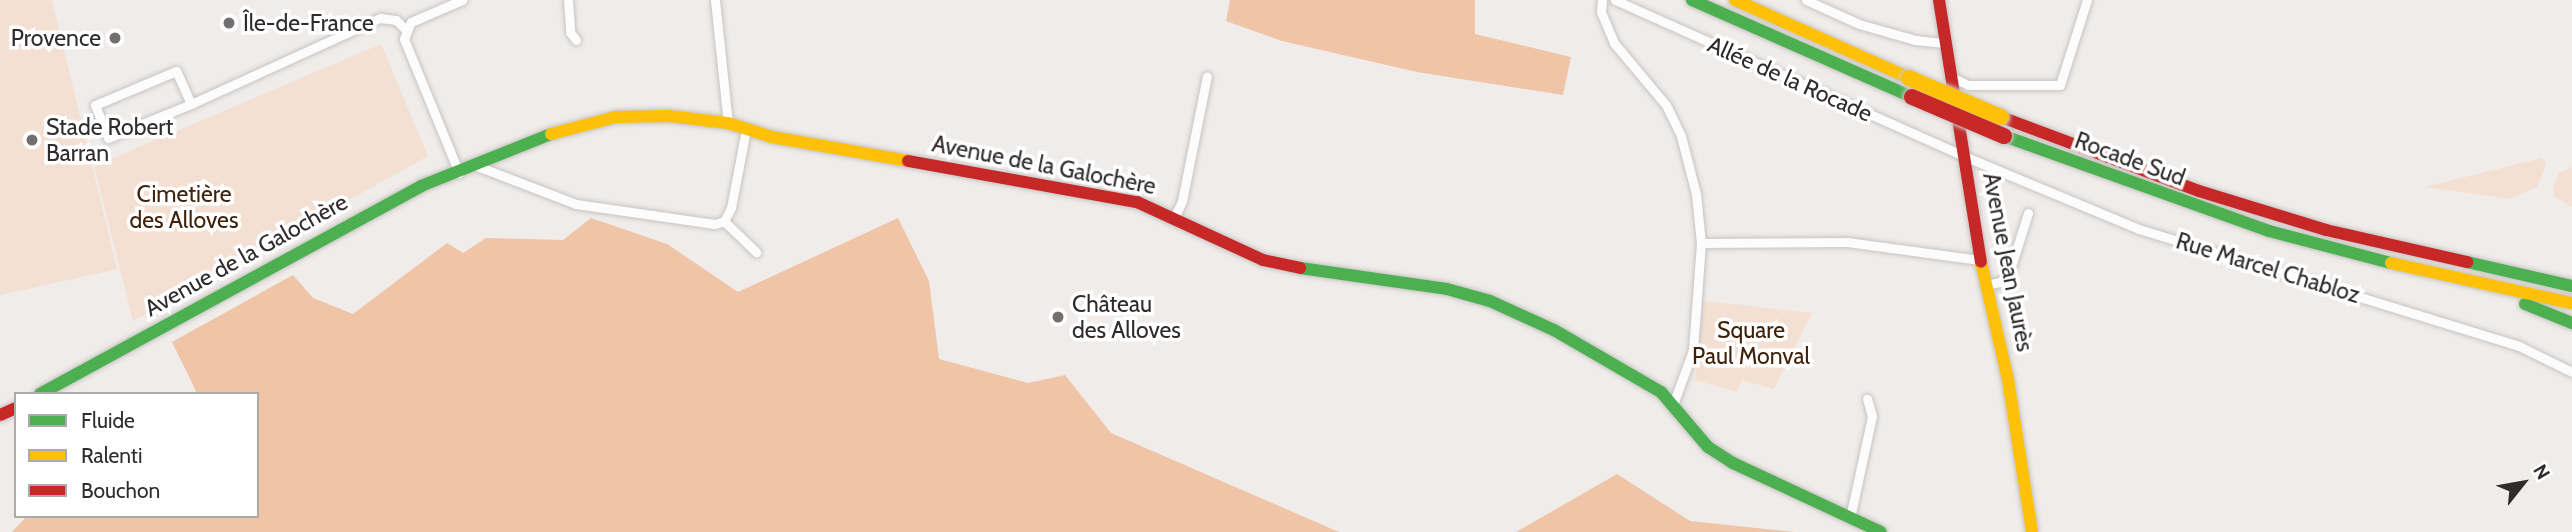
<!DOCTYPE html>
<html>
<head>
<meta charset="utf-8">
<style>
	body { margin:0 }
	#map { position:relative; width:2572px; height:532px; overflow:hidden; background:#efecea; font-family:Cabin,sans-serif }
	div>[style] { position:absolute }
	.green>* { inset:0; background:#f4e0d3 }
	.forest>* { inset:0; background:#f0c4a6 }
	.roads { filter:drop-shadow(0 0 2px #c7c4c2) drop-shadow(0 0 2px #c7c4c2) }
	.street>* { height:9px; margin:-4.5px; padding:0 4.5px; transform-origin:4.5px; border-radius:4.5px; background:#fdfcfc }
	.fast>* { height:12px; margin:-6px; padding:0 6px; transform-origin:6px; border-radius:6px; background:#4caf50 }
	.slow>* { height:12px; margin:-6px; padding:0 6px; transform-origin:6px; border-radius:6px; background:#ffc107 }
	.jam>* { height:12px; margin:-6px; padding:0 6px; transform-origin:6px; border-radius:6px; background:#c62828 }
	.bridges { filter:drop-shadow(0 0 2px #cccac9) drop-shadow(0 0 2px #cccac9) }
	.slow-bridge>* { height:16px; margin:-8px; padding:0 8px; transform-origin:8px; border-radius:8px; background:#ffc107 }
	.jam-bridge>* { height:16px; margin:-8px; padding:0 8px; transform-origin:8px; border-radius:8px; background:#c62828 }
	.dots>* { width:19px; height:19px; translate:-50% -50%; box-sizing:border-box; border:4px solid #fff; border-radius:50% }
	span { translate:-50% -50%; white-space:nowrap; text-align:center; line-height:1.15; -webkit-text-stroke:7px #fff; paint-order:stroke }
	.poi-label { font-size:23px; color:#2f2c2b }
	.left { translate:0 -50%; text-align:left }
	.right { translate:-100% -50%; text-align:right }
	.street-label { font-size:23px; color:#2f2c2b }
	.park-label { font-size:23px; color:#40220b }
	.legend { position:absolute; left:14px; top:392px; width:245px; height:126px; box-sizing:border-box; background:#fff; border:2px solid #acabaa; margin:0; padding:9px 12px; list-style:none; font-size:21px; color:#2f2c2b }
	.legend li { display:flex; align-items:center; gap:14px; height:35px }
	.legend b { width:35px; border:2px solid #acabaa }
	.north { position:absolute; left:2488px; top:448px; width:70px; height:70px; -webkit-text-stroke:5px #fff; paint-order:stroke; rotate:59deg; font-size:19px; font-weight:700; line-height:28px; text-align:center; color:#2f2c2b }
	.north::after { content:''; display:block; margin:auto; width:24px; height:32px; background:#2f2c2b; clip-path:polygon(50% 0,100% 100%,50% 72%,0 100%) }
</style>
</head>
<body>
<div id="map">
	<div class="green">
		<i style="clip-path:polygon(0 0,52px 0,117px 269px,0 295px)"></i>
		<i style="clip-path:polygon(381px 44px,428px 156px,133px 321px,94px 166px)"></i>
		<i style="clip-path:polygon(2542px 158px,2546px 164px,2537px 187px,2510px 199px,2425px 187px)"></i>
		<i style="clip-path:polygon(2572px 167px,2572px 207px,2555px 197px,2553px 188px,2559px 173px)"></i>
		<i style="clip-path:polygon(1703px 301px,1812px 313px,1774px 389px,1742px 380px,1737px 392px,1695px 380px)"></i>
	</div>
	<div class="forest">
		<i style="clip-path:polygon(1230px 0,1475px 0,1475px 34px,1571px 57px,1563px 95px,1417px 72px,1282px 41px,1226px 21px)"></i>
		<i style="clip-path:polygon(591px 218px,667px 244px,738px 292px,898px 218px,929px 281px,939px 359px,1028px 383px,1065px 375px,1111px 433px,1339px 532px,12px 532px,27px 516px,257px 516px,257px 394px,193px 394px,196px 391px,172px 342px,293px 275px,313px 298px,353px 314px,447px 243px,463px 253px,486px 238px,563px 240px)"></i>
		<i style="clip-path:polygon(1617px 474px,1690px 521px,1795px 532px,1516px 532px)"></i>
	</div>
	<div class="roads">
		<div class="street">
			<i style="left:568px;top:0;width:32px;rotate:86deg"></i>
			<i style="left:570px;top:32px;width:10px;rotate:53deg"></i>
			<i style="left:715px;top:0;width:124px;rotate:84deg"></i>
			<i style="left:1602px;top:0;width:12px;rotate:95deg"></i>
			<i style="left:1601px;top:12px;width:34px;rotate:67deg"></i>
			<i style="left:1614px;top:43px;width:81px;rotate:50deg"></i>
			<i style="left:1666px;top:105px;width:34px;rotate:64deg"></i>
			<i style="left:1681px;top:136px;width:60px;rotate:75.5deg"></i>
			<i style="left:1696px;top:194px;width:49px;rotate:84.2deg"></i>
			<i style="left:1701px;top:243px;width:107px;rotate:94.3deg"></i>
			<i style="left:1693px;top:350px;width:55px;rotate:110.1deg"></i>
			<i style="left:1615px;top:0;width:385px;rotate:24.1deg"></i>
			<i style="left:1966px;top:157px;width:187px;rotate:22.6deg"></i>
			<i style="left:2139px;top:229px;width:398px;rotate:17.1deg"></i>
			<i style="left:2519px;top:346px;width:59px;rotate:26.1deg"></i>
			<i style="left:1806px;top:0;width:58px;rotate:24.4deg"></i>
			<i style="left:1859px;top:24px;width:58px;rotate:15.9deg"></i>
			<i style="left:1915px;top:40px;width:30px;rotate:6deg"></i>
			<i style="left:1951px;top:77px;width:19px;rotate:25deg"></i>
			<i style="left:1968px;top:85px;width:92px"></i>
			<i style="left:2060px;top:85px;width:89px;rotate:-72.4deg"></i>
			<i style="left:191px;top:104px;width:36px;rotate:-114deg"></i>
			<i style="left:176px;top:71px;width:88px;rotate:157.2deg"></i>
			<i style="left:95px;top:105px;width:35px;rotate:68deg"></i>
			<i style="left:108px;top:138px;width:90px;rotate:-22.3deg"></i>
			<i style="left:191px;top:104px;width:208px;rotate:-24.5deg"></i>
			<i style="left:380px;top:18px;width:16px;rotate:7deg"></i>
			<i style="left:396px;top:20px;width:13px;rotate:45deg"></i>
			<i style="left:477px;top:166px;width:106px;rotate:21deg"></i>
			<i style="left:576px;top:204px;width:140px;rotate:8.2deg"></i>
			<i style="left:715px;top:224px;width:9px;rotate:-18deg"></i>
			<i style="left:724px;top:221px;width:15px;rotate:-62deg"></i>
			<i style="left:731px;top:208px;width:80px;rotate:-79.2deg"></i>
			<i style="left:459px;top:173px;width:145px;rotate:-112.3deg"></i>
			<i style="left:404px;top:39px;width:18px;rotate:-68deg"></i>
			<i style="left:411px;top:22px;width:56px;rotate:-23.3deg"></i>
			<i style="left:1175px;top:216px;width:17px;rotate:-65deg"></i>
			<i style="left:1182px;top:201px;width:127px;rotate:-78.7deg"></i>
			<i style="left:724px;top:221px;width:45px;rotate:44.1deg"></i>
			<i style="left:1701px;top:243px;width:146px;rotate:-0.4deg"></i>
			<i style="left:1847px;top:242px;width:134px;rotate:7.7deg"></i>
			<i style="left:1985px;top:285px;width:15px;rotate:-11deg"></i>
			<i style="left:2000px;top:282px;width:13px;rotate:-45deg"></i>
			<i style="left:2009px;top:273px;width:63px;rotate:-72.4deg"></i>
			<i style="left:1850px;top:518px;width:104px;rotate:-77.8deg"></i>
			<i style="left:1872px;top:416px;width:18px;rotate:-106deg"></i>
		</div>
		<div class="fast">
			<i style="left:1692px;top:0;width:240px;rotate:23.8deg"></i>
			<i style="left:2004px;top:136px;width:282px;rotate:19.7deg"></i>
			<i style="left:2269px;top:231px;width:126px;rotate:14.7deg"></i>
			<i style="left:2467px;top:262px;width:108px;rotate:12.9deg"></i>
			<i style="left:1300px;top:268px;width:148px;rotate:8.1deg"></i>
			<i style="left:1447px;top:289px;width:45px;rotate:15.6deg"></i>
			<i style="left:1490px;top:301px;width:70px;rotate:24.4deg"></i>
			<i style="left:1554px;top:330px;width:124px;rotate:30.1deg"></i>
			<i style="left:1661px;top:392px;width:72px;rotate:49.5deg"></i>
			<i style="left:1708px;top:447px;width:30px;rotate:33deg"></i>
			<i style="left:1733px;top:463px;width:163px;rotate:25deg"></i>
			<i style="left:2525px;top:304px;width:51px;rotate:22deg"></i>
			<i style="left:40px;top:394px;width:434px;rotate:-28.6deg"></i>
			<i style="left:421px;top:186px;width:140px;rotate:-21.8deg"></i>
		</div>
		<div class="slow">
			<i style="left:1735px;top:0;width:191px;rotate:24.1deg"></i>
			<i style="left:551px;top:134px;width:67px;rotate:-14.7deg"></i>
			<i style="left:616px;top:117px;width:53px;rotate:-1.1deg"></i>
			<i style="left:669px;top:116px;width:59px;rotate:6.8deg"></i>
			<i style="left:728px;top:123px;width:46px;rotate:17.7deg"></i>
			<i style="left:772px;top:137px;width:138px;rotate:10deg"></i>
			<i style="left:1981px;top:262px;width:121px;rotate:77.1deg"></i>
			<i style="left:2008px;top:380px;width:154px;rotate:81deg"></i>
			<i style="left:2391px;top:263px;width:185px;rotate:12.5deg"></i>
		</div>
		<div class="jam">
			<i style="left:1939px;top:0;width:265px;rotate:80.9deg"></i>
			<i style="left:2001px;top:117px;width:211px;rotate:20.5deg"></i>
			<i style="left:2199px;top:191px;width:133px;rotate:17.1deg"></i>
			<i style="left:2326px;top:230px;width:145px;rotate:12.8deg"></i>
			<i style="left:908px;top:161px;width:233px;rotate:10.2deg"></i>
			<i style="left:1137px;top:202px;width:139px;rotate:24.7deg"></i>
			<i style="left:1263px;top:260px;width:38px;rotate:12deg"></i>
			<i style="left:0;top:415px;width:17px;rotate:-24deg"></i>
		</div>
	</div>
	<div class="bridges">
		<div class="slow-bridge">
			<i style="left:1909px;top:78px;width:100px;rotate:23deg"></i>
		</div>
		<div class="jam-bridge">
			<i style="left:1912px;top:97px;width:100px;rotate:23deg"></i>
		</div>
	</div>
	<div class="dots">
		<i style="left:229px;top:23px;background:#726f6e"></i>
		<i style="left:115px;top:38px;background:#726f6e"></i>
		<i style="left:32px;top:140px;background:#726f6e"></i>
		<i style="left:1058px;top:317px;background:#726f6e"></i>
	</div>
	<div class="poi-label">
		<span class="left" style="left:243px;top:23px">Île-de-France</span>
		<span class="right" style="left:101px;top:38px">Provence</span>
		<span class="left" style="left:46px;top:140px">Stade Robert<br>Barran</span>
		<span class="left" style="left:1072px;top:317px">Château<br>des Alloves</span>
	</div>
	<div class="street-label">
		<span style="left:1790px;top:79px;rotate:24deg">Allée de la Rocade</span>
		<span style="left:2130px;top:159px;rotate:20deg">Rocade Sud</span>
		<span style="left:1044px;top:165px;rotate:11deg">Avenue de la Galochère</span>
		<span style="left:246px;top:255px;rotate:-29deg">Avenue de la Galochère</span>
		<span style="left:2008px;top:262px;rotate:79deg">Avenue Jean Jaurès</span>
		<span style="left:2268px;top:268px;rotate:17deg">Rue Marcel Chabloz</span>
	</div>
	<div class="park-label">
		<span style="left:184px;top:207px">Cimetière<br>des Alloves</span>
		<span style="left:1751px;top:343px">Square<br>Paul Monval</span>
	</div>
	<ul class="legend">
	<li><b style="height:9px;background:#4caf50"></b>Fluide</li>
	<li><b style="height:9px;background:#ffc107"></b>Ralenti</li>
	<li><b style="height:9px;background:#c62828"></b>Bouchon</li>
	</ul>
	<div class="north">N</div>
</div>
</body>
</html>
